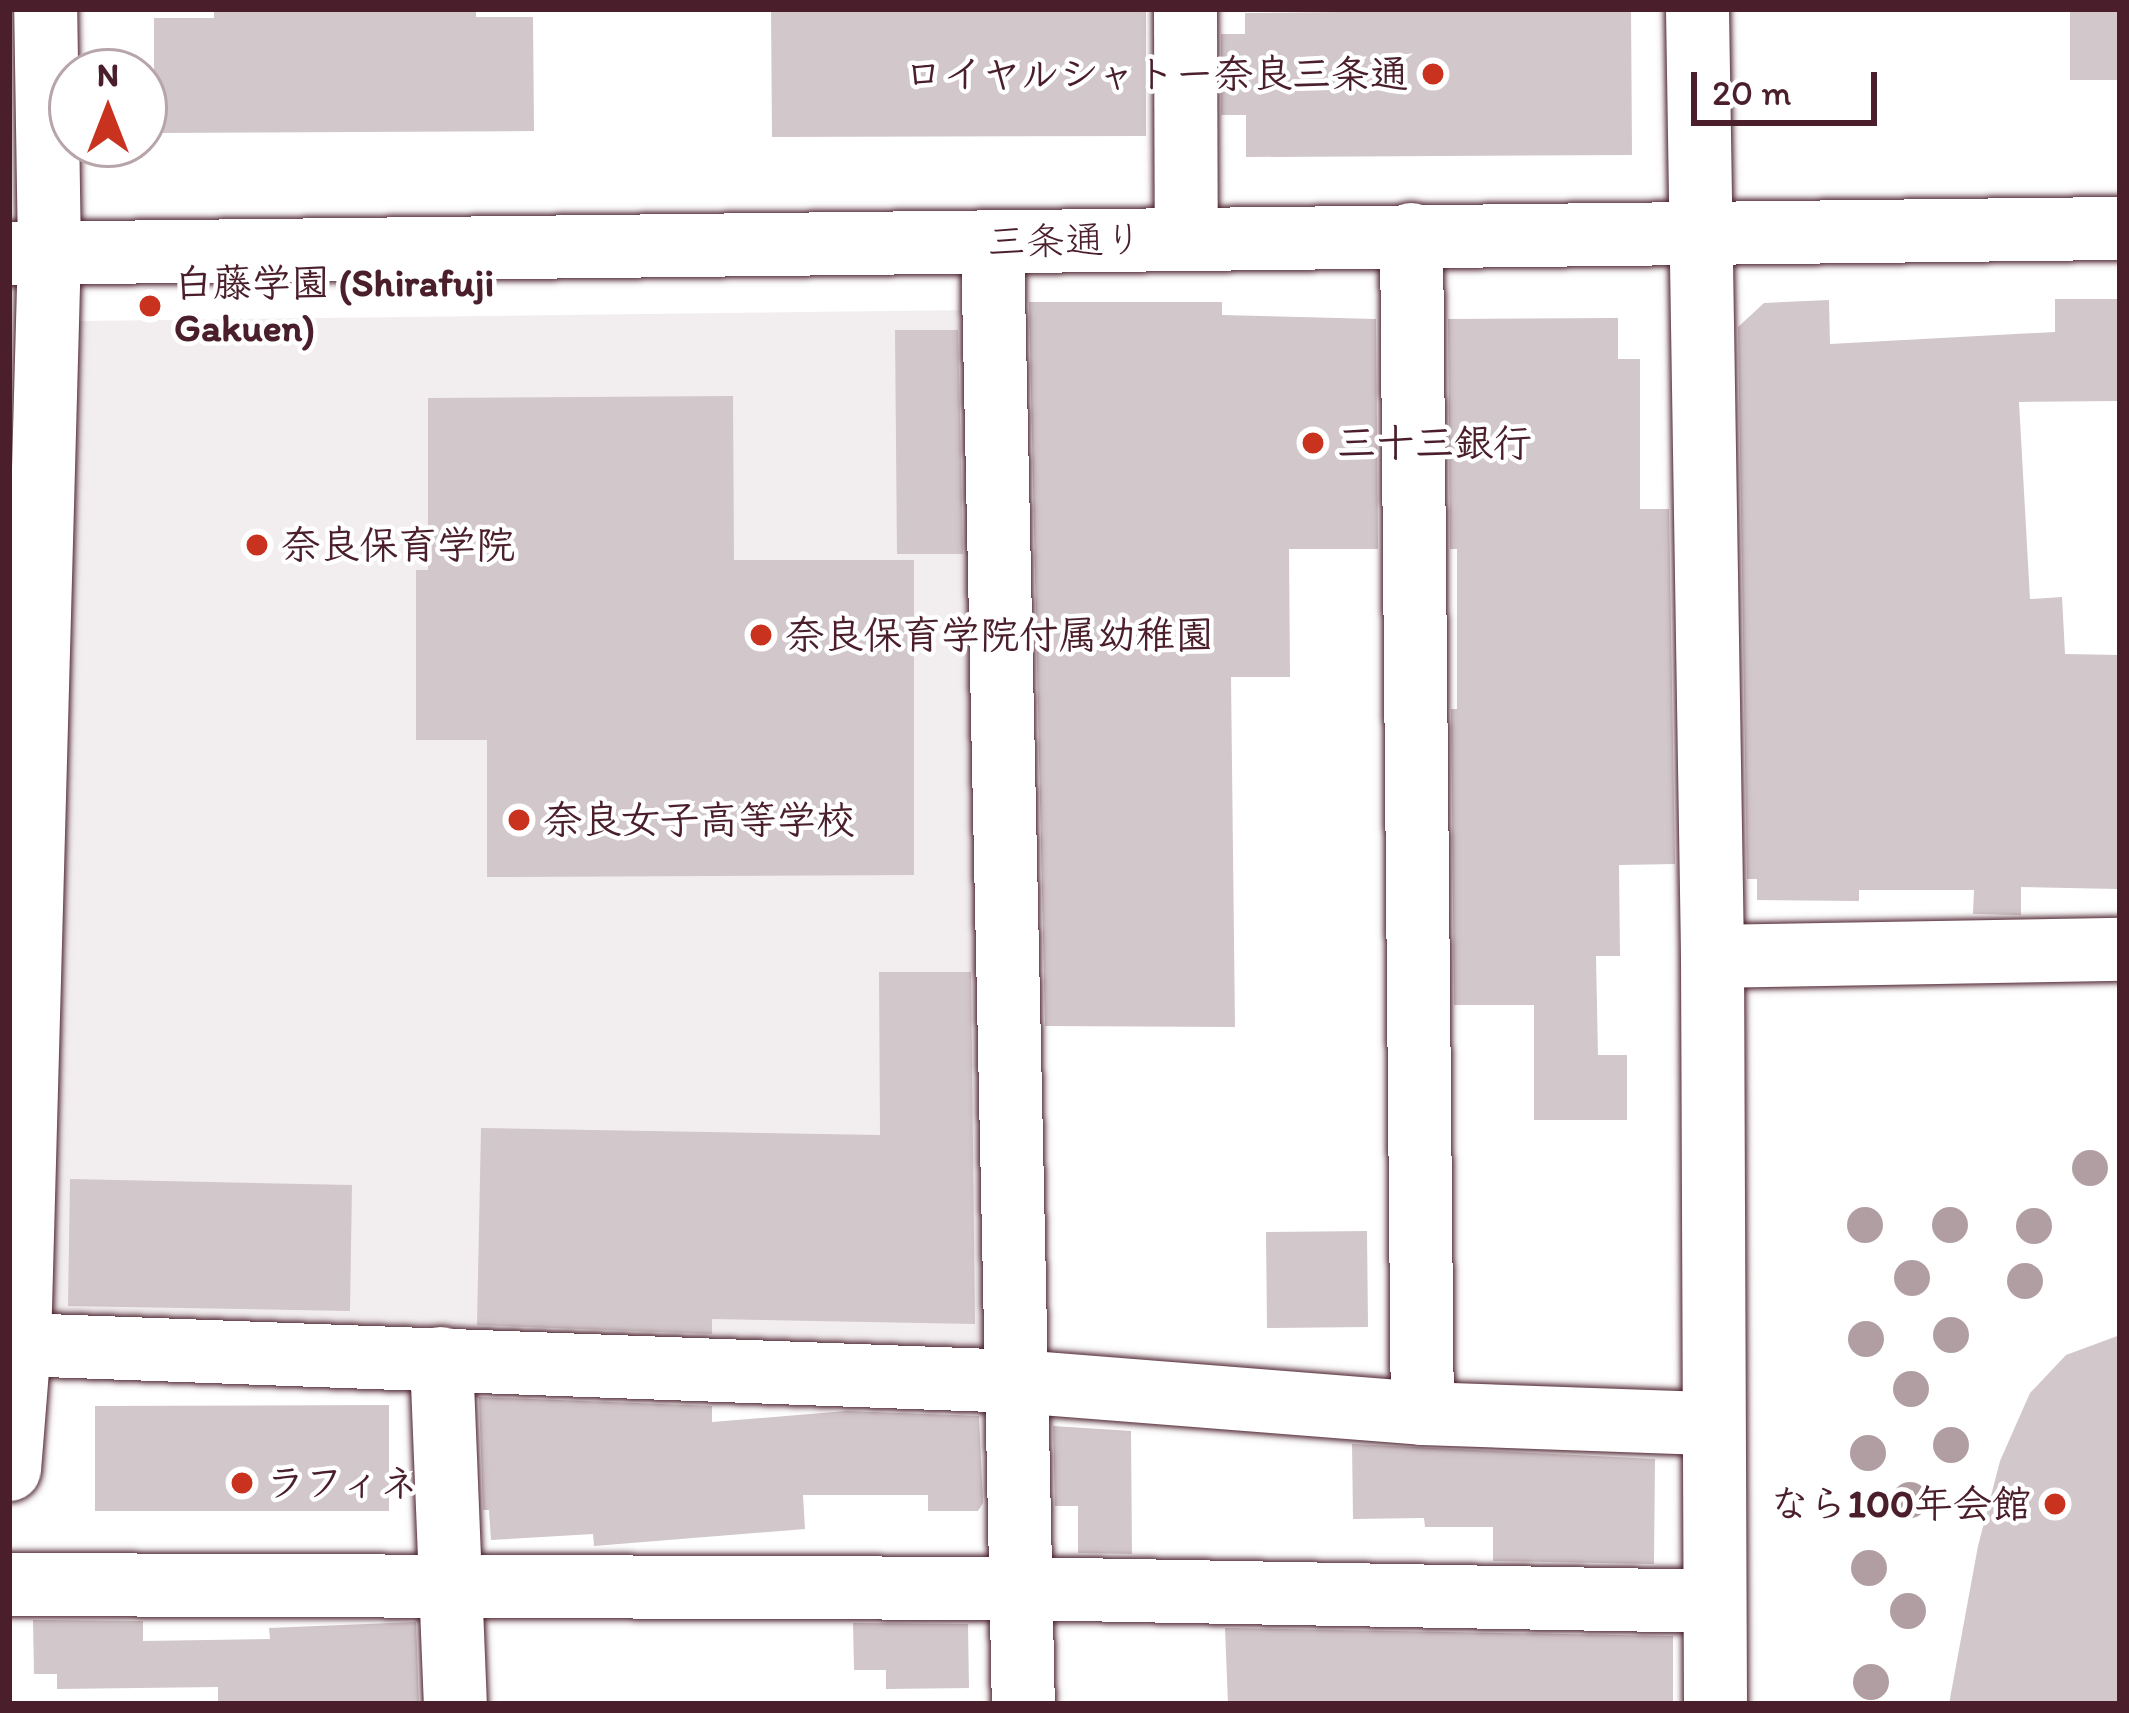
<!DOCTYPE html>
<html>
<head>
<meta charset="utf-8">
<style>
	body { margin:0 }
	#map { position:relative; width:2129px; height:1713px; overflow:hidden; background:#fff; font-family:Itim,"Klee One",sans-serif }
	div>[style] { position:absolute }
	.built>* { inset:0; background:#f2eeef }
	.building>* { inset:0; background:#d2c7cb }
	.roads { filter:drop-shadow(0 0 3px #4a1f2b) drop-shadow(0 0 3px #4a1f2b) }
	.minor>* { height:63px; margin:-31.5px; padding:0 31.5px; transform-origin:31.5px; border-radius:31.5px; background:#fff }
	.trees>* { width:36px; height:36px; margin:-18px; border-radius:50%; background:#b19ea3 }
	.dots>* { width:33px; height:33px; translate:-50% -50%; box-sizing:border-box; border:6px solid #fff; border-radius:50% }
	span { translate:-50% -50%; white-space:nowrap; text-align:center; line-height:1.15; -webkit-text-stroke:9px #fff; paint-order:stroke }
	.poi-label { font-size:39px; color:#4a1f2b; font-weight:700 }
	.right { translate:-100% -50%; text-align:right }
	.left { translate:0 -50%; text-align:left }
	.street-label { font-size:39px; color:#4a1f2b }
	.frame { position:absolute; inset:0; border:12px solid #4a1f2b; pointer-events:none }
	.north { position:absolute; left:48px; top:48px; width:120px; height:120px; box-sizing:border-box; background:#fff; border:3px solid #b7a5aa; border-radius:50%; rotate:0deg; font-size:33px; font-weight:700; line-height:48px; text-align:center; color:#4a1f2b }
	.north::after { content:''; display:block; margin:auto; width:42px; height:54px; background:#c8321e; clip-path:polygon(50% 0,100% 100%,50% 72%,0 100%) }
	.scale { position:absolute; left:1691px; top:72px; width:186px; height:54px; box-sizing:border-box; border:6px solid #4a1f2b; border-top:0; padding-left:15px; font-size:36px; line-height:42px; white-space:nowrap; color:#4a1f2b; -webkit-text-stroke:9px #fff; paint-order:stroke }
</style>
</head>
<body>
<div id="map">
	<div class="built">
		<i style="clip-path:polygon(972px 310px,995px 1365px,473px 1342px,467px 1326px,49px 1324px,73px 327px,80px 321px)"></i>
	</div>
	<div class="building">
		<i style="clip-path:polygon(214px 9px,476px 9px,476px 17px,533px 17px,534px 131px,154px 133px,154px 18px,214px 18px)"></i>
		<i style="clip-path:polygon(771px 9px,1146px 9px,1146px 136px,772px 137px)"></i>
		<i style="clip-path:polygon(1631px 9px,1632px 155px,1246px 157px,1246px 115px,1221px 115px,1221px 34px,1245px 34px,1245px 13px)"></i>
		<i style="clip-path:polygon(2070px 9px,2120px 9px,2120px 80px,2070px 80px)"></i>
		<i style="clip-path:polygon(2055px 299px,2120px 299px,2120px 401px,2019px 402px,2030px 599px,2062px 597px,2065px 654px,2120px 655px,2117px 889px,2021px 887px,2021px 915px,1973px 914px,1974px 890px,1859px 890px,1859px 901px,1757px 900px,1757px 879px,1747px 879px,1738px 327px,1764px 303px,1829px 300px,1830px 344px,2055px 332px)"></i>
		<i style="clip-path:polygon(1029px 302px,1222px 302px,1222px 315px,1376px 319px,1378px 549px,1289px 549px,1290px 677px,1231px 677px,1235px 1027px,1045px 1026px)"></i>
		<i style="clip-path:polygon(1618px 318px,1618px 359px,1640px 359px,1640px 509px,1669px 509px,1675px 864px,1619px 865px,1620px 956px,1596px 956px,1598px 1055px,1627px 1055px,1627px 1120px,1534px 1120px,1534px 1005px,1454px 1005px,1451px 709px,1457px 709px,1457px 549px,1450px 549px,1448px 319px)"></i>
		<i style="clip-path:polygon(895px 330px,958px 330px,963px 554px,897px 554px)"></i>
		<i style="clip-path:polygon(733px 396px,734px 560px,914px 560px,914px 875px,487px 877px,487px 740px,416px 740px,416px 570px,428px 570px,428px 398px)"></i>
		<i style="clip-path:polygon(879px 972px,971px 972px,975px 1324px,712px 1319px,712px 1334px,477px 1325px,481px 1128px,880px 1135px)"></i>
		<i style="clip-path:polygon(70px 1179px,352px 1185px,350px 1311px,68px 1306px)"></i>
		<i style="clip-path:polygon(1367px 1231px,1368px 1327px,1267px 1328px,1266px 1232px)"></i>
		<i style="clip-path:polygon(2120px 1335px,2120px 1704px,1949px 1704px,1978px 1546px,2000px 1461px,2030px 1393px,2066px 1355px)"></i>
		<i style="clip-path:polygon(479px 1397px,712px 1406px,712px 1422px,846px 1411px,979px 1416px,983px 1503px,978px 1511px,928px 1511px,928px 1495px,803px 1495px,805px 1529px,594px 1546px,593px 1534px,491px 1540px,489px 1510px,483px 1510px)"></i>
		<i style="clip-path:polygon(389px 1405px,389px 1511px,95px 1511px,95px 1406px)"></i>
		<i style="clip-path:polygon(1053px 1426px,1131px 1431px,1132px 1554px,1078px 1553px,1078px 1506px,1055px 1506px)"></i>
		<i style="clip-path:polygon(1352px 1444px,1655px 1459px,1654px 1564px,1493px 1561px,1493px 1527px,1425px 1527px,1424px 1518px,1353px 1519px)"></i>
		<i style="clip-path:polygon(33px 1620px,143px 1621px,143px 1641px,270px 1639px,269px 1628px,416px 1622px,419px 1704px,218px 1704px,218px 1687px,57px 1689px,57px 1674px,34px 1674px)"></i>
		<i style="clip-path:polygon(853px 1623px,968px 1624px,969px 1688px,886px 1689px,886px 1670px,854px 1670px)"></i>
		<i style="clip-path:polygon(1225px 1628px,1673px 1636px,1673px 1704px,1228px 1704px)"></i>
	</div>
	<div class="roads">
		<div class="minor">
			<i style="left:1185px;top:9px;width:230px;rotate:89.8deg"></i>
			<i style="left:1697px;top:9px;width:947px;rotate:89.09deg"></i>
			<i style="left:1712px;top:956px;width:748px;rotate:89.77deg"></i>
			<i style="left:1411px;top:234px;width:1179px;rotate:89.47deg"></i>
			<i style="left:992px;top:242px;width:1462px;rotate:88.79deg"></i>
			<i style="left:9px;top:253px;width:2111px;rotate:-0.68deg"></i>
			<i style="left:1712px;top:956px;width:408px;rotate:-1deg"></i>
			<i style="left:19px;top:1344px;width:999px;rotate:2.12deg"></i>
			<i style="left:1017px;top:1381px;width:406px;rotate:4.5deg"></i>
			<i style="left:1422px;top:1413px;width:291px;rotate:2deg"></i>
			<i style="left:441px;top:1358px;width:346px;rotate:87.7deg"></i>
			<i style="left:9px;top:1469px;width:125px;rotate:-85.4deg"></i>
			<i style="left:19px;top:1344px;width:1092px;rotate:-88.43deg"></i>
			<i style="left:49px;top:252px;width:243px;rotate:-90.9deg"></i>
			<i style="left:9px;top:1584px;width:1012px;rotate:0.23deg"></i>
			<i style="left:1021px;top:1588px;width:693px;rotate:1.07deg"></i>
		</div>
	</div>
	<div class="trees">
		<i style="left:2090px;top:1168px"></i>
		<i style="left:1865px;top:1225px"></i>
		<i style="left:1950px;top:1225px"></i>
		<i style="left:2034px;top:1226px"></i>
		<i style="left:1912px;top:1278px"></i>
		<i style="left:2025px;top:1281px"></i>
		<i style="left:1951px;top:1335px"></i>
		<i style="left:1866px;top:1339px"></i>
		<i style="left:1911px;top:1389px"></i>
		<i style="left:1951px;top:1445px"></i>
		<i style="left:1868px;top:1453px"></i>
		<i style="left:1910px;top:1500px"></i>
		<i style="left:1869px;top:1568px"></i>
		<i style="left:1908px;top:1611px"></i>
		<i style="left:1871px;top:1682px"></i>
	</div>
	<div class="dots">
		<i style="left:1433px;top:74px;background:#c8321e"></i>
		<i style="left:150px;top:306px;background:#c8321e"></i>
		<i style="left:1313px;top:443px;background:#c8321e"></i>
		<i style="left:257px;top:545px;background:#c8321e"></i>
		<i style="left:761px;top:635px;background:#c8321e"></i>
		<i style="left:519px;top:820px;background:#c8321e"></i>
		<i style="left:242px;top:1483px;background:#c8321e"></i>
		<i style="left:2055px;top:1504px;background:#c8321e"></i>
	</div>
	<div class="poi-label">
		<span class="right" style="left:1409px;top:74px">ロイヤルシャトー奈良三条通</span>
		<span class="left" style="left:174px;top:306px">白藤学園 (Shirafuji<br>Gakuen)</span>
		<span class="left" style="left:1337px;top:443px">三十三銀行</span>
		<span class="left" style="left:281px;top:545px">奈良保育学院</span>
		<span class="left" style="left:785px;top:635px">奈良保育学院付属幼稚園</span>
		<span class="left" style="left:543px;top:820px">奈良女子高等学校</span>
		<span class="left" style="left:266px;top:1483px">ラフィネ</span>
		<span class="right" style="left:2031px;top:1504px">なら100年会館</span>
	</div>
	<div class="street-label">
		<span style="left:1065px;top:241px;rotate:-1deg">三条通り</span>
	</div>
	<div class="frame"></div>
	<div class="north">N</div>
	<div class="scale">20 m</div>
</div>
</body>
</html>
